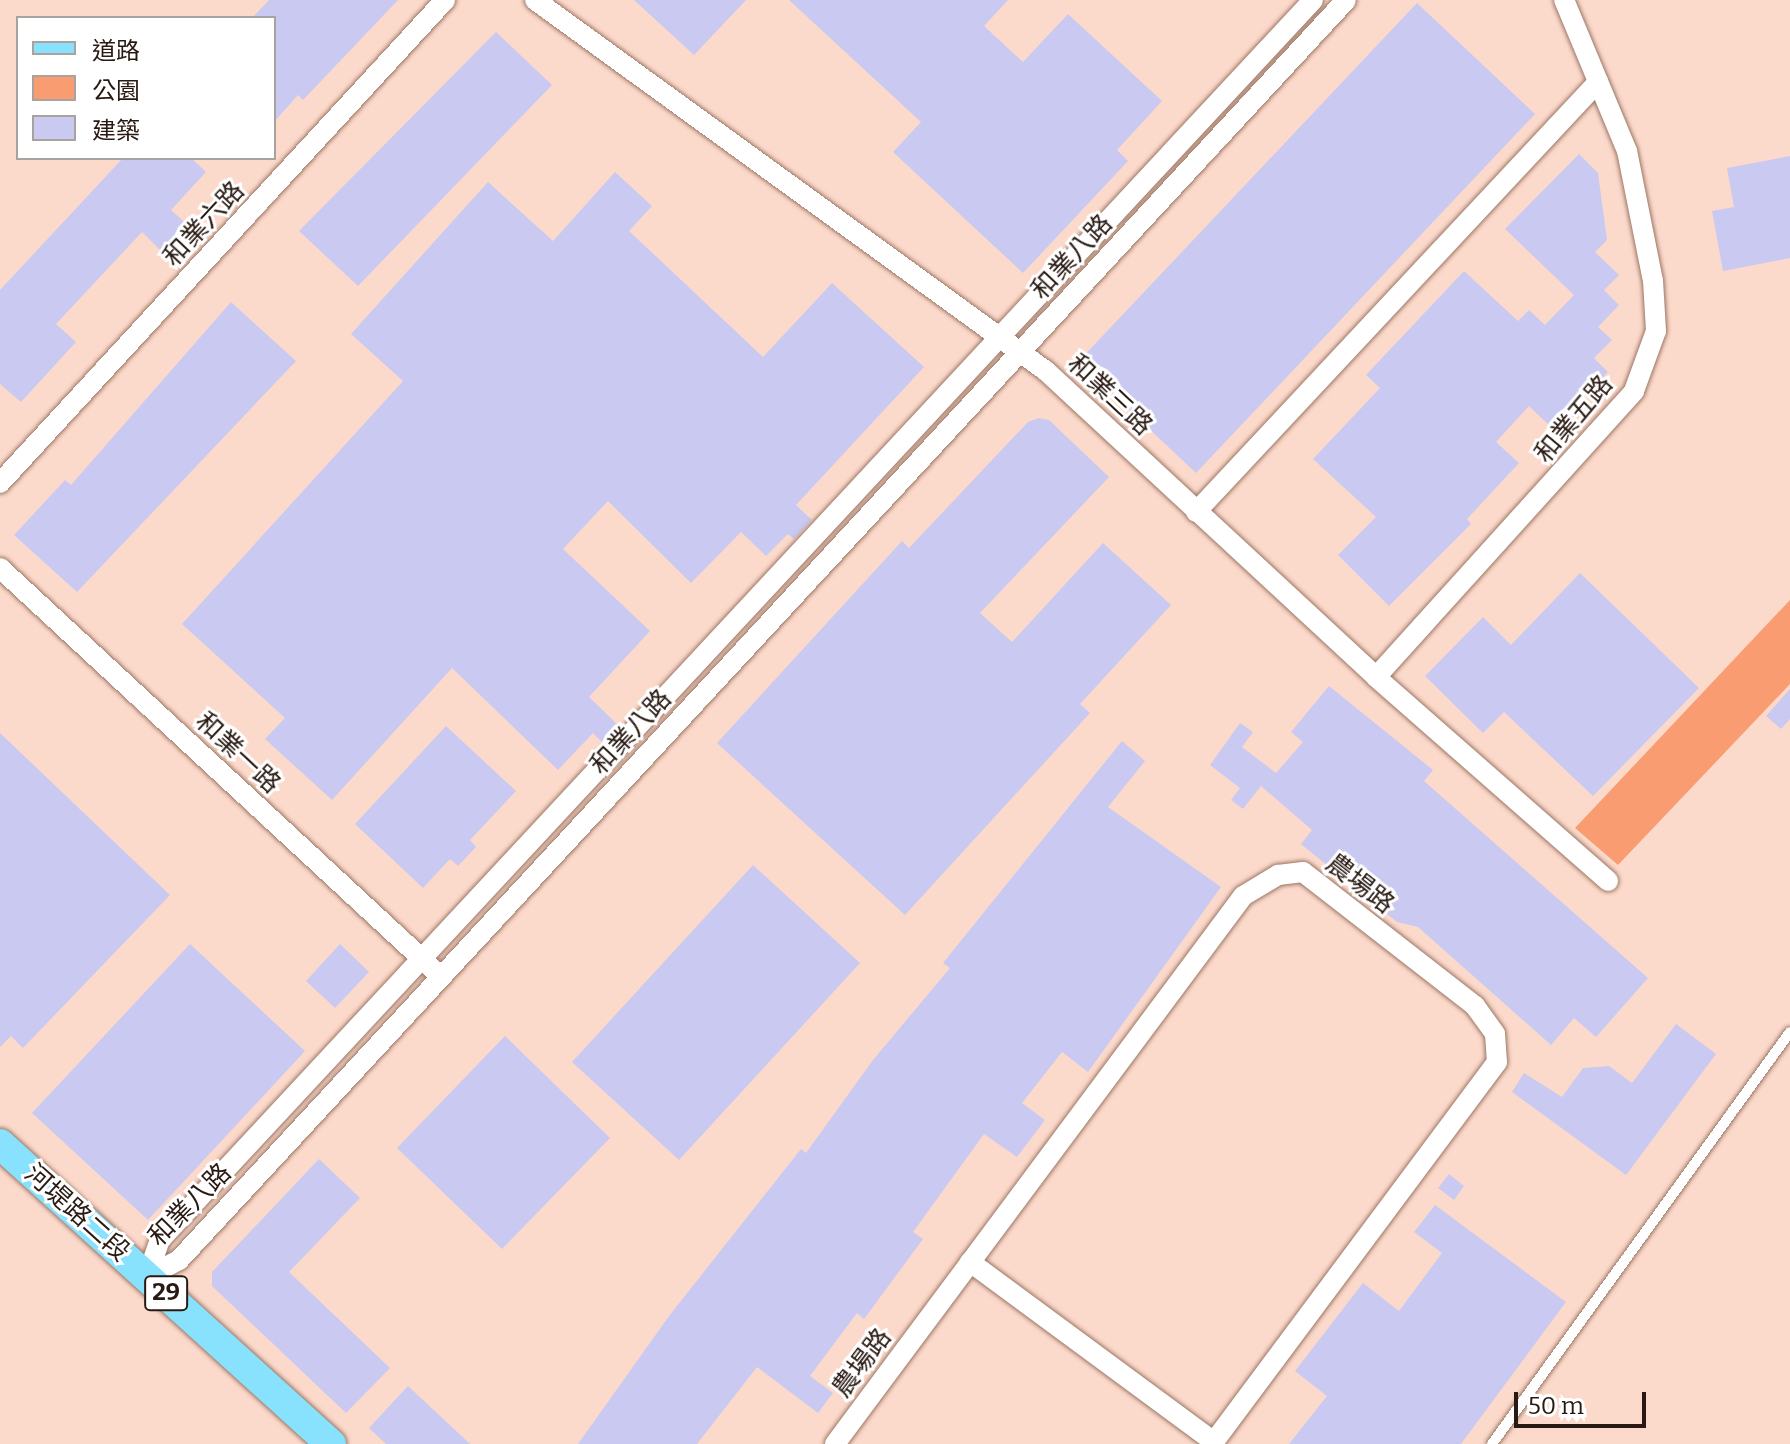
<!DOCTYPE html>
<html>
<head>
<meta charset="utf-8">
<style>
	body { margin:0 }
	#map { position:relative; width:1790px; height:1444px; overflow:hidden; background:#fcdacb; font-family:Bitter,"Noto Sans TC",serif }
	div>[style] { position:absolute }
	.green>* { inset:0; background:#fa9c72 }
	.building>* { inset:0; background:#c9c9f1 }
	.roads { filter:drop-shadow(0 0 2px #9c7665) drop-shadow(0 0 2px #9c7665) }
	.service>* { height:10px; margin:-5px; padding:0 5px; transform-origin:5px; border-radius:5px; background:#fff }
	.minor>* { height:20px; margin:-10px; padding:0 10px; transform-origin:10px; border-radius:10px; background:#fff }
	.primary>* { height:30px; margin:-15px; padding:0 15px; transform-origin:15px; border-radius:15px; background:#88e2fe }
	span { translate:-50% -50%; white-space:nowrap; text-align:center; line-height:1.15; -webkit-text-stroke:6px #fff; paint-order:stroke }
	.shield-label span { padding:2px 6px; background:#fff; border:2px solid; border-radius:6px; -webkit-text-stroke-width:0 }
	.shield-label { font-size:24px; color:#281912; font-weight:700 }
	.street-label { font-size:26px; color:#281912 }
	.legend { position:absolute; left:16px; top:16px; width:260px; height:144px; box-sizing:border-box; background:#fff; border:2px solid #a9a3a0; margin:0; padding:10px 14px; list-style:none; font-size:24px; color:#281912 }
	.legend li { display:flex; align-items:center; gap:16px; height:40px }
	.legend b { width:40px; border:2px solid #a9a3a0 }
	.scale { position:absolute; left:1514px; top:1392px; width:132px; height:36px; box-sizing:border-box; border:4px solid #281912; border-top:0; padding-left:10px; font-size:24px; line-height:28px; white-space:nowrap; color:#281912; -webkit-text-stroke:6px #fff; paint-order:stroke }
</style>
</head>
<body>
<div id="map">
	<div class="green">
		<i style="clip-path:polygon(1790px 600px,1790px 684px,1618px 865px,1575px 828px)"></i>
	</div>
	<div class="building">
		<i style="clip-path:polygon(269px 0,398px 0,303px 100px,298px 95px,274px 122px,274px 18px,252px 18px)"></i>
		<i style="clip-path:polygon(634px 0,746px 0,694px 55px)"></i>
		<i style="clip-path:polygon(789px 0,1008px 0,984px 26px,1023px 62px,1068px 14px,1162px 101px,1117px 150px,1128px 161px,1023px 273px,893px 152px,921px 122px)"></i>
		<i style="clip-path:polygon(1417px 3px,1535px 114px,1196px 473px,1078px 362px)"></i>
		<i style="clip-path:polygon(496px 32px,552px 85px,358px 286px,299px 231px)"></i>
		<i style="clip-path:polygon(1579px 154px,1598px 173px,1607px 240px,1595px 252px,1619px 275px,1604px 290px,1619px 305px,1598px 327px,1612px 340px,1594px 358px,1608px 372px,1553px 429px,1529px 406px,1496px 442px,1519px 463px,1467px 519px,1471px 524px,1389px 606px,1338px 555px,1376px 517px,1313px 459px,1380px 388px,1366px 375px,1464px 271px,1518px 321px,1529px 310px,1545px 325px,1574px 295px,1505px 229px)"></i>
		<i style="clip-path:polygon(1790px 156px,1790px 258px,1723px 271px,1712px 211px,1734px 207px,1727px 168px)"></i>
		<i style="clip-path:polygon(123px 158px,191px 158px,206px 172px,171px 210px,190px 227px,164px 254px,142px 232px,56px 324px,76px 342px,21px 402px,0 384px,0 290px)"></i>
		<i style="clip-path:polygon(615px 172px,652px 206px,629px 231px,763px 357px,832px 283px,924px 367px,796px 505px,812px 520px,794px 539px,788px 534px,766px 556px,741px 532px,691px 583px,608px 501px,563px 549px,650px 631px,589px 697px,619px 726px,603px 743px,593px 733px,558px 770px,452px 668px,332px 800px,265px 739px,285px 718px,182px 624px,403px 381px,351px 334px,488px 182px,553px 241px)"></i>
		<i style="clip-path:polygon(231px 302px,296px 361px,77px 592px,14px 535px,65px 480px,71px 485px)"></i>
		<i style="clip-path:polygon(1039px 418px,1049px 420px,1109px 477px,980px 613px,1012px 642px,1103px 543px,1171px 605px,1080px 704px,1090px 713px,905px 915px,717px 743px,902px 541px,909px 548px,1028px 422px)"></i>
		<i style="clip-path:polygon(1580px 573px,1699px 688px,1593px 796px,1504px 712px,1483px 733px,1425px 676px,1483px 617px,1511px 645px)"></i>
		<i style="clip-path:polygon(1329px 686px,1433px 770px,1424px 781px,1648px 978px,1596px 1037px,1574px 1018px,1551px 1045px,1418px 927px,1397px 922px,1301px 844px,1312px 830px,1261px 786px,1243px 809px,1231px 800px,1240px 788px,1210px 765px,1240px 723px,1253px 732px,1242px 747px,1276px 773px,1303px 742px,1291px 732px)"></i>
		<i style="clip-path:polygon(1790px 689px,1790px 719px,1781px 729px,1766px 716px)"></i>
		<i style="clip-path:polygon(446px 726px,516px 791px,470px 840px,476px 847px,458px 866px,450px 859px,423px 888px,355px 824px)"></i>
		<i style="clip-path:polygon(0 733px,170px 895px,23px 1048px,11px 1036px,0 1047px)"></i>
		<i style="clip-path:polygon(1122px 741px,1145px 761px,1108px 807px,1221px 887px,1088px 1072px,1062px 1052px,1022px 1103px,1045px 1120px,1017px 1157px,984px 1134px,913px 1232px,923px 1239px,864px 1319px,857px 1313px,810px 1376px,833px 1393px,818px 1413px,757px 1367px,697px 1444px,578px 1444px,669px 1316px,801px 1149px,806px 1153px,873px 1060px,950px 968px,943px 963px)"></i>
		<i style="clip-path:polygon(753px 865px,860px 963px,679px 1160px,572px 1062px)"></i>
		<i style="clip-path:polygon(190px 944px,305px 1051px,148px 1220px,32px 1113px)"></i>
		<i style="clip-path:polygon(340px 944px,369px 972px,335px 1008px,306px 981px)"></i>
		<i style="clip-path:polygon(1676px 1024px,1716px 1054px,1626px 1175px,1512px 1092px,1524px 1073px,1562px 1097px,1583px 1068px,1609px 1066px,1632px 1083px)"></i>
		<i style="clip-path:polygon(505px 1036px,610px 1138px,502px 1249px,397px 1148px)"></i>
		<i style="clip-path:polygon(319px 1159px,360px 1198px,289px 1272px,390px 1368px,346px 1413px,212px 1286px,212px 1272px)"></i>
		<i style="clip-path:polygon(1449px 1174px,1464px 1186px,1454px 1200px,1438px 1188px)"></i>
		<i style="clip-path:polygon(1435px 1205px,1566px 1302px,1461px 1444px,1289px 1444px,1327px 1396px,1295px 1371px,1363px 1283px,1399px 1311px,1442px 1253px,1414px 1232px)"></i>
		<i style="clip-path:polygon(408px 1386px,470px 1444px,386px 1444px,369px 1428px)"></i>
	</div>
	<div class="roads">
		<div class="service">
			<i style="left:1492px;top:1444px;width:508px;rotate:-54.12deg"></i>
		</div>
		<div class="minor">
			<i style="left:535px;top:0;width:631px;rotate:35.98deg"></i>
			<i style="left:1046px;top:371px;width:450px;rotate:42.8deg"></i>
			<i style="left:1376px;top:677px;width:309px;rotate:41.3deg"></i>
			<i style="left:0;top:483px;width:657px;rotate:-47.34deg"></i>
			<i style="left:1196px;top:512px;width:589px;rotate:-46.93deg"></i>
			<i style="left:0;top:568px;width:592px;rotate:42.81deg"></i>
			<i style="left:1376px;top:677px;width:385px;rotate:-47.9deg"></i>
			<i style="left:1634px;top:391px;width:64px;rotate:-69.9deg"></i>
			<i style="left:1656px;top:331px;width:50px;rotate:-93.4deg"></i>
			<i style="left:1653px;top:281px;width:133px;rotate:-101.3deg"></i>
			<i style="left:1627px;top:151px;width:164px;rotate:-112.6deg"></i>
			<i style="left:970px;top:1262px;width:303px;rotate:36.4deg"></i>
			<i style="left:147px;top:1277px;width:36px;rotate:-28deg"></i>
			<i style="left:179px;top:1260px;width:1717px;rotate:-47.19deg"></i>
			<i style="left:147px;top:1277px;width:39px;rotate:-71deg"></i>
			<i style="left:160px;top:1240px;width:1693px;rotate:-47.08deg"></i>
			<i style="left:835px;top:1444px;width:683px;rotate:-53.33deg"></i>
			<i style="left:1243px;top:896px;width:41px;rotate:-31deg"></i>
			<i style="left:1278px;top:875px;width:25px;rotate:-7deg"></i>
			<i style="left:1303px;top:872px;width:218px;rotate:37.9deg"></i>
			<i style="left:1475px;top:1006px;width:34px;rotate:54deg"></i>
			<i style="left:1495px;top:1034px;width:28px;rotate:86deg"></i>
			<i style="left:1497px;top:1062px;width:477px;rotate:126.7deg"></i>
		</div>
		<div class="primary">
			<i style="left:0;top:1144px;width:447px;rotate:42.2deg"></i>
		</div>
	</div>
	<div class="shield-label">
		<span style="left:166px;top:1293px">29</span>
	</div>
	<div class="street-label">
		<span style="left:204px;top:224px;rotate:-47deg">和業六路</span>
		<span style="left:1072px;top:257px;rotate:-47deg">和業八路</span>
		<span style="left:1110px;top:395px;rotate:43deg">和業三路</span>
		<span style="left:1574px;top:419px;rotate:-50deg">和業五路</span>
		<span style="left:631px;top:732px;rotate:-47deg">和業八路</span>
		<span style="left:238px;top:753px;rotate:43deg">和業一路</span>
		<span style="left:1360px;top:884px;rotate:38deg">農場路</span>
		<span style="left:190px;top:1205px;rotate:-45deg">和業八路</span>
		<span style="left:77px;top:1213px;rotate:42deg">河堤路二段</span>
		<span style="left:862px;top:1363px;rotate:-53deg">農場路</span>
	</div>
	<ul class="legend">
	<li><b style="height:10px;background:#88e2fe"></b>道路</li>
	<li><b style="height:22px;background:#fa9c72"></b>公園</li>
	<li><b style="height:22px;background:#c9c9f1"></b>建築</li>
	</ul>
	<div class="scale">50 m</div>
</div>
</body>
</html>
